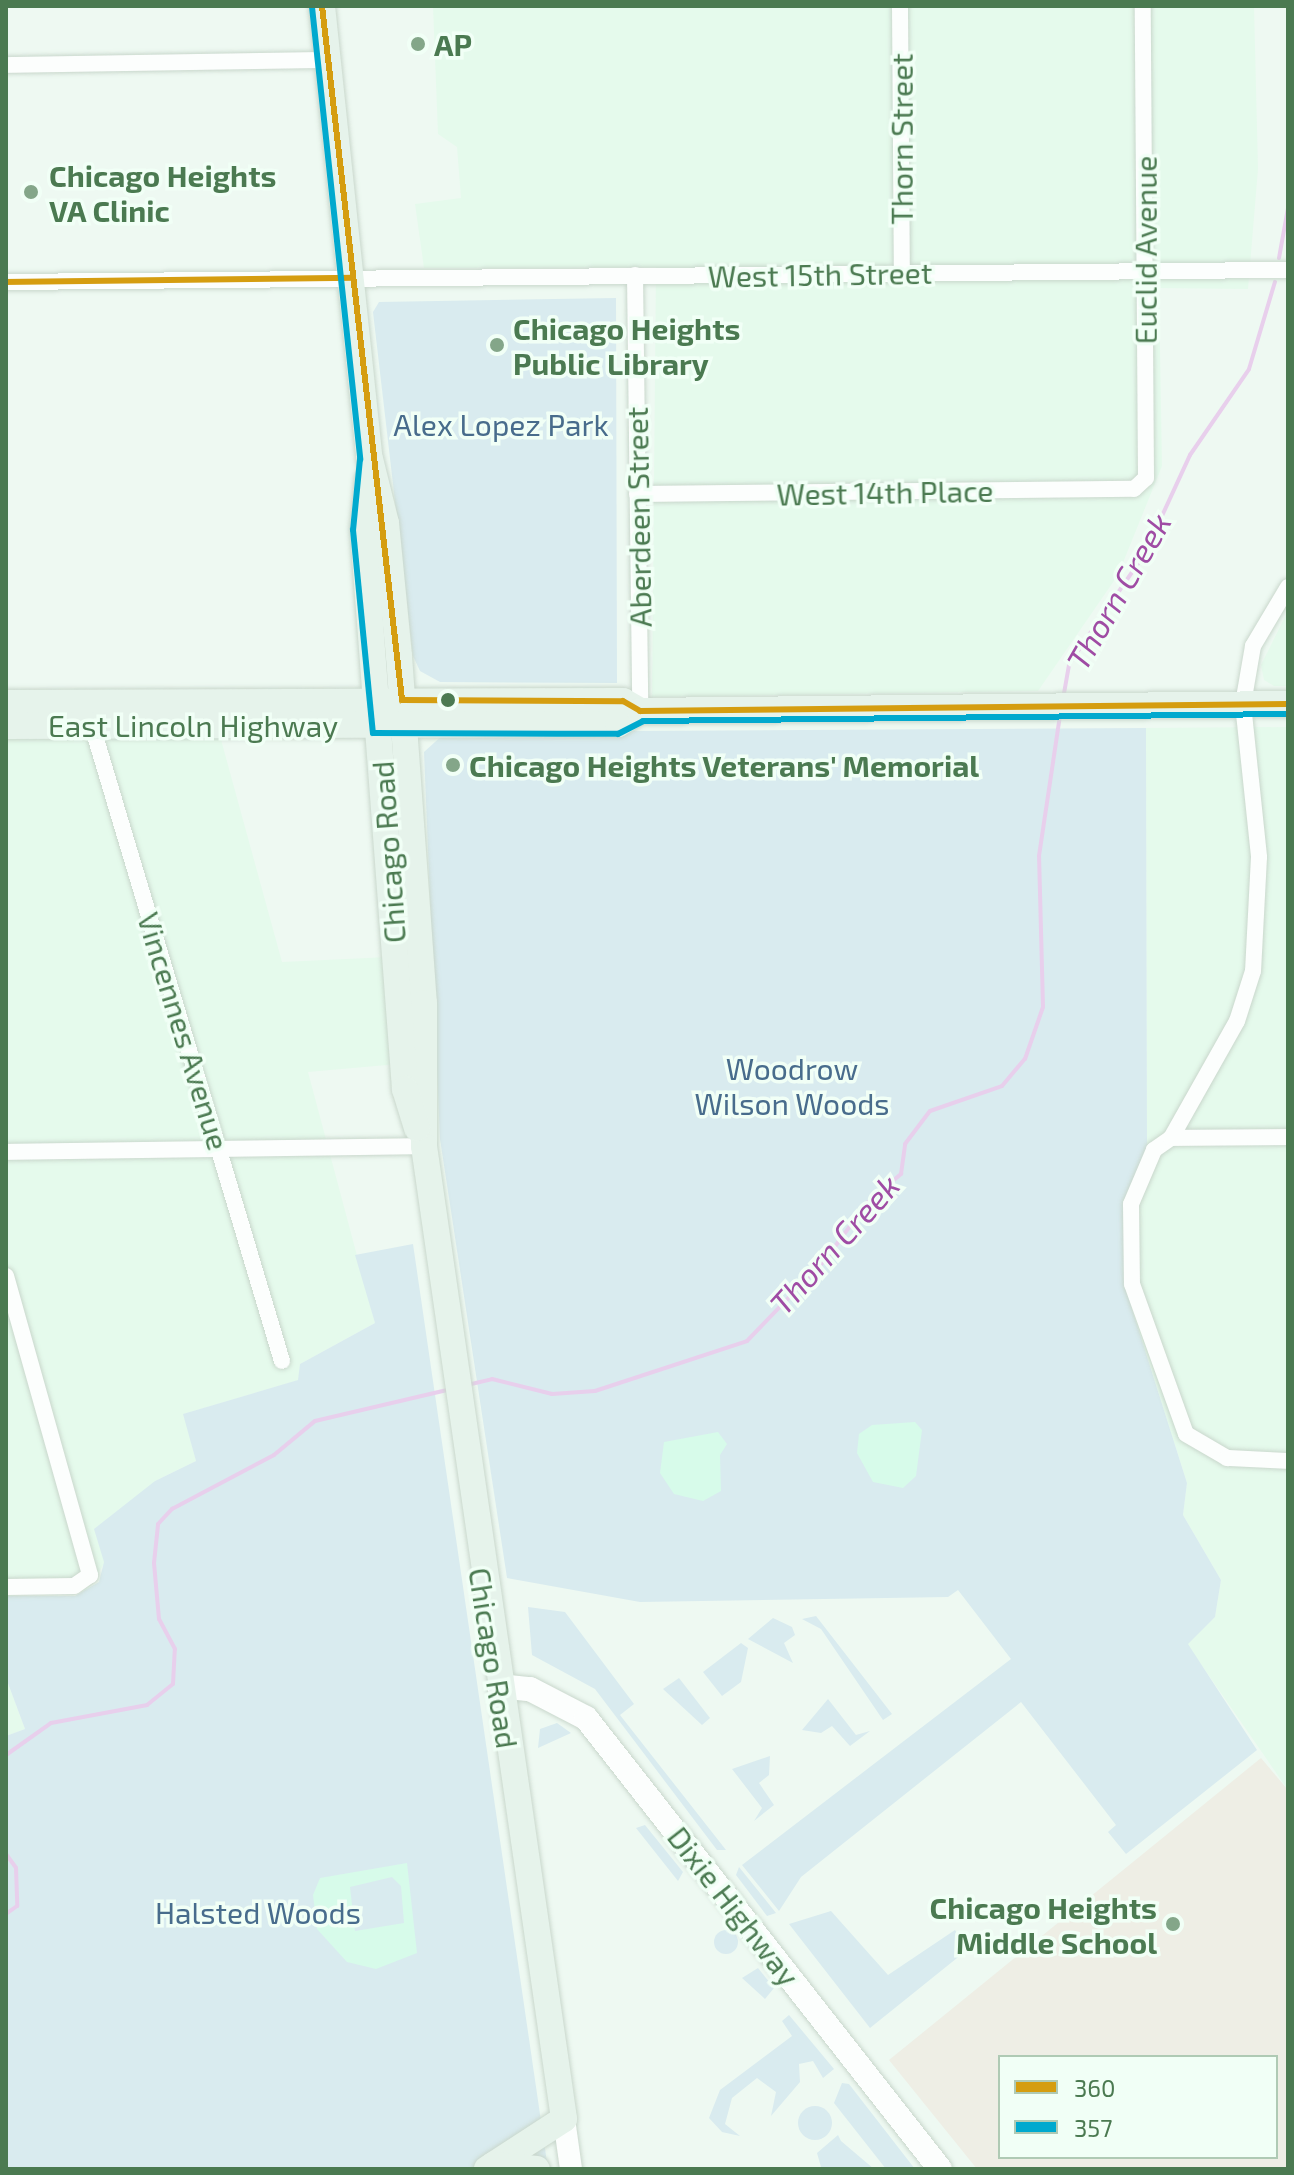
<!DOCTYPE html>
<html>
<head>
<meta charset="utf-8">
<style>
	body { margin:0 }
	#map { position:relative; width:1294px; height:2175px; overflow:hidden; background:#eef9f2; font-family:"Exo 2",sans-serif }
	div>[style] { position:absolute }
	.residential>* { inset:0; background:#e5faec }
	.education>* { inset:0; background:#eeeee5 }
	.green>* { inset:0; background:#d9ebef }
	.round { border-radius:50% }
	.sand>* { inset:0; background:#d7fbea }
	.stream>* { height:4px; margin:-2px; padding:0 2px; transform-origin:2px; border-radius:2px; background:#e8cfec }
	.roads { filter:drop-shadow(0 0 2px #c9d7cc) drop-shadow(0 0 2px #c9d7cc) }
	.minor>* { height:16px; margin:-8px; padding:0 8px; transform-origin:8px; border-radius:8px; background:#fcfefd }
	.tertiary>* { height:22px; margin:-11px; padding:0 11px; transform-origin:11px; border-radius:11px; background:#fcfefd }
	.secondary>* { height:24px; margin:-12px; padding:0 12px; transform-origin:12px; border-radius:12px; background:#fcfefd }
	.primary>* { height:26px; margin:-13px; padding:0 13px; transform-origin:13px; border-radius:13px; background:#e6f3eb }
	.bus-1>* { height:6px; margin:-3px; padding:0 3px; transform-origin:3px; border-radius:3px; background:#d59d10 }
	.bus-2>* { height:6px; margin:-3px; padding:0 3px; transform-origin:3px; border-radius:3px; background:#00a9ce }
	.dots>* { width:22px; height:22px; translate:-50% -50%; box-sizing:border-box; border:4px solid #f1fff6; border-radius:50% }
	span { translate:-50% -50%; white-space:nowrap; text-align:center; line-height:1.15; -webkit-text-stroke:7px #f1fff6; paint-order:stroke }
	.poi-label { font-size:30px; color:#4b7a51; font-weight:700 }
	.left { translate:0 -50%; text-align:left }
	.right { translate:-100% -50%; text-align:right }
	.street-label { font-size:30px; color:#4b7a51 }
	.park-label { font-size:30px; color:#486c8c }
	.water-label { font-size:32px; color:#9f4ca4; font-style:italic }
	.frame { position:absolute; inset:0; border:8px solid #4b7a51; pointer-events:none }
	.legend { position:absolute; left:998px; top:2055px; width:280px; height:104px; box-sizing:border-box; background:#f1fff6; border:2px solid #afcab4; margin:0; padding:10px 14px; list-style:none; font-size:24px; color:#4b7a51 }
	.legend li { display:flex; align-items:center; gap:16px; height:40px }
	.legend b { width:40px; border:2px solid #afcab4 }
</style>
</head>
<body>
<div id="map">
	<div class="residential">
		<i style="clip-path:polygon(433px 6px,1254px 6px,1258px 169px,1248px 289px,1159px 288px,1162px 466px,1118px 575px,1038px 691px,652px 697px,656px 267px,424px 268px,415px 204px,461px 198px,457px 147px,438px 134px)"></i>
		<i style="clip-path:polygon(1288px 611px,1288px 686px,1274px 686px,1264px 680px,1261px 665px)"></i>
		<i style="clip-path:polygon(1288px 727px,1288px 1790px,1187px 1644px,1215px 1617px,1221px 1580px,1183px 1515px,1187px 1483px,1131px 1306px,1126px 1199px,1147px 1148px,1146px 728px)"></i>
		<i style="clip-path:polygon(220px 736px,282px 962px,389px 957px,398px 1064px,308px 1072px,375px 1323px,300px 1364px,299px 1380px,184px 1414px,196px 1461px,155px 1481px,88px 1590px,6px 1596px,6px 738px)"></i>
		<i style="clip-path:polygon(6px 1678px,25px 1729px,6px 1736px)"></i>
	</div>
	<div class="education">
		<i style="clip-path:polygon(evenodd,1261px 1758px,1288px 1790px,1288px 2169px,977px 2169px,889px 2060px,1261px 1758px,1000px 2057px,1276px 2057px,1276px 2157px,1000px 2157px,1000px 2057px)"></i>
	</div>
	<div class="green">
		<i style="clip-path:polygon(616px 298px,617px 683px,440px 682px,420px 671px,413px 656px,373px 312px,379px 302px)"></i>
		<i style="clip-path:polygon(1146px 728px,1147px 1148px,1126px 1199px,1131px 1306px,1187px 1483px,1183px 1515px,1221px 1580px,1215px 1617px,1188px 1644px,1257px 1750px,1126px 1854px,1108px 1832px,1116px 1825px,1021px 1702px,801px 1877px,779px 1911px,742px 1865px,1011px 1659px,958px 1590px,948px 1597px,640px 1602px,507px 1578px,440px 1139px,424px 752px,446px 732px)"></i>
		<i style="clip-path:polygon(413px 1244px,548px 2169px,6px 2169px,6px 1736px,25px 1729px,6px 1678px,6px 1596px,75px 1596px,99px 1582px,104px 1562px,94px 1529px,155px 1481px,196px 1461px,183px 1414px,298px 1380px,300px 1364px,375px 1323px,355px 1255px)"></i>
		<i style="clip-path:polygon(528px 1607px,565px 1612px,634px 1704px,620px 1715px,726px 1850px,717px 1850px,595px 1689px,532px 1655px)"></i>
		<i style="clip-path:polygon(816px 1616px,892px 1714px,883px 1720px,821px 1629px,802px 1619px)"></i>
		<i style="clip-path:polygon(773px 1618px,792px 1627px,795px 1635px,784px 1643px,793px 1663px,748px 1639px)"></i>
		<i style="clip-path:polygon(741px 1643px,748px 1648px,741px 1682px,722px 1696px,703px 1672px)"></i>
		<i style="clip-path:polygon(679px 1678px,710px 1718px,702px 1725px,663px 1689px)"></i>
		<i style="clip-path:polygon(828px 1699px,856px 1735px,870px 1731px,850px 1746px,832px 1726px,821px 1733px,802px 1730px)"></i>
		<i style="clip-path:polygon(557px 1723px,571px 1733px,538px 1748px,540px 1729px)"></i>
		<i style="clip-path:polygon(770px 1756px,769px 1775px,759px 1783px,774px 1805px,754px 1821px,762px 1808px,732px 1769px)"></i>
		<i style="clip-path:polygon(645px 1825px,683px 1872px,678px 1881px,636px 1828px)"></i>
		<i style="clip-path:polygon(739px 1867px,776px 1913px,767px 1916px,736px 1875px)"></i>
		<i style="clip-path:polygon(831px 1911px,888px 1975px,955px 1930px,967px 1950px,870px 2028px,789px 1924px)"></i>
		<i class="round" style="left:714px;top:1930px;width:24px;height:24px"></i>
		<i style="clip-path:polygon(758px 1968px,774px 1988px,765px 1999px,742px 1978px)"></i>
		<i style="clip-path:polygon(789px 2015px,834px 2069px,823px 2078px,813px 2061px,799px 2064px,800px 2082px,771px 2116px,776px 2092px,757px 2078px,732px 2098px,725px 2124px,740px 2136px,722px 2132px,709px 2118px,720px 2090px,792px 2036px,782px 2021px)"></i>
		<i style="clip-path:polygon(842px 2083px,849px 2084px,915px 2169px,886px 2169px,834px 2103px)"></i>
		<i class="round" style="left:798px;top:2106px;width:34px;height:34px"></i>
		<i style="clip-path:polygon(838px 2135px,841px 2141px,874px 2169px,821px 2167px,817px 2153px)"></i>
	</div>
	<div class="sand">
		<i style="clip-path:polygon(915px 1422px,922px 1430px,916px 1476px,903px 1488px,873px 1482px,857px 1453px,859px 1434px,872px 1425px)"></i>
		<i style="clip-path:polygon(718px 1432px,727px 1444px,720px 1455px,721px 1491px,703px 1501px,674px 1494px,660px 1473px,664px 1442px)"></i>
		<i style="clip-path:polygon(evenodd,407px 1863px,417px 1953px,376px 1969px,347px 1962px,317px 1929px,313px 1895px,320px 1878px,407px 1863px,392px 1877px,401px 1886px,404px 1923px,355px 1931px,350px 1887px,392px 1877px)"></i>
	</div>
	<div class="stream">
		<i style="left:1279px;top:258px;width:51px;rotate:-79.8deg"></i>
		<i style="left:1063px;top:699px;width:36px;rotate:-80deg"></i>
		<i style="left:1069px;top:664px;width:132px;rotate:-55.5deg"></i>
		<i style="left:1144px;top:555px;width:110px;rotate:-65.3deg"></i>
		<i style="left:1190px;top:455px;width:104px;rotate:-55.5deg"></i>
		<i style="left:1249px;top:369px;width:91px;rotate:-73.4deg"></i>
		<i style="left:467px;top:1385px;width:26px;rotate:-13deg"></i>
		<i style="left:492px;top:1379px;width:62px;rotate:14deg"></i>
		<i style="left:552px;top:1394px;width:43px;rotate:-4deg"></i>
		<i style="left:595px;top:1391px;width:160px;rotate:-18.2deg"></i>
		<i style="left:747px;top:1341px;width:112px;rotate:-46.1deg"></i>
		<i style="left:825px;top:1260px;width:71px;rotate:-53.6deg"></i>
		<i style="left:867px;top:1203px;width:45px;rotate:-40.5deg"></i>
		<i style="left:901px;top:1174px;width:30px;rotate:-82deg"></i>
		<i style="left:905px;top:1144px;width:41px;rotate:-52.9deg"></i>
		<i style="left:930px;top:1111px;width:76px;rotate:-19.1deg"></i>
		<i style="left:1002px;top:1086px;width:35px;rotate:-50deg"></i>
		<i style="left:1025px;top:1059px;width:55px;rotate:-70.9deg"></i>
		<i style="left:1043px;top:1007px;width:151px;rotate:-91.5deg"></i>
		<i style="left:1039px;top:856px;width:143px;rotate:-81.5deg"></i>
		<i style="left:6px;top:1755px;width:55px;rotate:-35.4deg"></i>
		<i style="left:51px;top:1723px;width:98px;rotate:-10.6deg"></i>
		<i style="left:147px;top:1705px;width:33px;rotate:-39deg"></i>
		<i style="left:173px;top:1684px;width:35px;rotate:-87deg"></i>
		<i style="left:175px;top:1649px;width:34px;rotate:-118deg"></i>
		<i style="left:159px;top:1619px;width:56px;rotate:-95.1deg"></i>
		<i style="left:154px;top:1563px;width:39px;rotate:-84deg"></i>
		<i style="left:158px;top:1524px;width:21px;rotate:-47deg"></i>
		<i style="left:172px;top:1509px;width:115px;rotate:-27.9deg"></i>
		<i style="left:274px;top:1455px;width:53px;rotate:-39.7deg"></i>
		<i style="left:315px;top:1421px;width:140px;rotate:-13.2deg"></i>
		<i style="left:6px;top:1854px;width:17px;rotate:54deg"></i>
		<i style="left:16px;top:1868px;width:38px;rotate:88deg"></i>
		<i style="left:17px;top:1906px;width:14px;rotate:144deg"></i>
	</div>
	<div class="roads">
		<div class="minor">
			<i style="left:900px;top:6px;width:267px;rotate:89.6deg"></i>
			<i style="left:6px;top:65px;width:322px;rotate:-0.9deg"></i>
			<i style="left:635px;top:275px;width:436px;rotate:89.3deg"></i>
			<i style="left:6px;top:282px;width:1282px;rotate:-0.54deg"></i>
			<i style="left:637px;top:494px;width:497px;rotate:-0.6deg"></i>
			<i style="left:1134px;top:489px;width:16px;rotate:-43deg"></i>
			<i style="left:1146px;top:478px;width:472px;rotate:-90.4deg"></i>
			<i style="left:1288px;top:587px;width:69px;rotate:120.7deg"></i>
			<i style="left:1253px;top:646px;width:59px;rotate:99.8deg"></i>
			<i style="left:1243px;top:704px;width:154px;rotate:84deg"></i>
			<i style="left:1259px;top:857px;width:114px;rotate:93deg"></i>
			<i style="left:1253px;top:971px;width:52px;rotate:107.7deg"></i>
			<i style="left:1237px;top:1021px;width:134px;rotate:119.4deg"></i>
			<i style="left:1171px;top:1138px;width:21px;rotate:145deg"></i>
			<i style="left:1154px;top:1150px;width:59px;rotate:113.1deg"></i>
			<i style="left:1131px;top:1204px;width:80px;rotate:89.3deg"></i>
			<i style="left:1132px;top:1284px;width:159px;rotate:70.2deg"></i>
			<i style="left:1186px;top:1434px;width:48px;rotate:30.3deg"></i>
			<i style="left:1227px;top:1458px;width:61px;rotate:2.8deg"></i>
			<i style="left:90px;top:719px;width:670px;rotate:73.35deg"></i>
			<i style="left:1171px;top:1138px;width:117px;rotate:-0.5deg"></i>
			<i style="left:6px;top:1152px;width:418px;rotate:-0.8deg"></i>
			<i style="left:6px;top:1276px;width:311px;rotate:74.3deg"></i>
			<i style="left:90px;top:1575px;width:19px;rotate:145deg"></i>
			<i style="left:74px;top:1586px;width:68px;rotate:179.2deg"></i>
		</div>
		<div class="tertiary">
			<i style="left:564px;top:2119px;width:50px;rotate:82deg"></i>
		</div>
		<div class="secondary">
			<i style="left:499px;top:1686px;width:31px;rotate:6deg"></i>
			<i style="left:530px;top:1689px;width:63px;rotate:27.4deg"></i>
			<i style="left:586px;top:1718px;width:573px;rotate:51.87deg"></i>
		</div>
		<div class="primary">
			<i style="left:322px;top:6px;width:456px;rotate:84deg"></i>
			<i style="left:370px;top:459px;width:66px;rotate:76deg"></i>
			<i style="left:386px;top:523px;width:134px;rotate:84.4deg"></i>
			<i style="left:399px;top:656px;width:348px;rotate:85.9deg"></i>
			<i style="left:424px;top:1003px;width:143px;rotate:90deg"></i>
			<i style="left:424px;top:1146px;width:983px;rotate:81.81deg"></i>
			<i style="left:564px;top:2119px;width:92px;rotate:147deg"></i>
			<i style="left:368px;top:479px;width:50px;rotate:95.7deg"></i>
			<i style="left:363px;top:529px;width:562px;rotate:85.71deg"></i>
			<i style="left:405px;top:1089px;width:41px;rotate:72.9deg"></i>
			<i style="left:6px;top:703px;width:617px;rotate:-0.19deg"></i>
			<i style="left:623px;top:701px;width:20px;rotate:30deg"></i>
			<i style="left:6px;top:726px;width:612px;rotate:-0.19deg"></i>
			<i style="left:618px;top:724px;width:26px;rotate:-31deg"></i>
			<i style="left:640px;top:711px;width:648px;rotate:-0.62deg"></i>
			<i style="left:493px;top:2165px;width:44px;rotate:5.2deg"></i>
		</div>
	</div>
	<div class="bus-1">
		<i style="left:322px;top:6px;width:699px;rotate:83.42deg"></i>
		<i style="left:402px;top:700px;width:221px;rotate:0.3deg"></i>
		<i style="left:623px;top:701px;width:20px;rotate:30deg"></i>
		<i style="left:640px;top:711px;width:648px;rotate:-0.62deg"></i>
		<i style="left:6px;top:282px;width:346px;rotate:-0.7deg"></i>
	</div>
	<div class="bus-2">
		<i style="left:312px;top:7px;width:455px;rotate:83.9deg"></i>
		<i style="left:360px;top:459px;width:71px;rotate:95.6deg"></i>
		<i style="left:353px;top:530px;width:204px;rotate:84.4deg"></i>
		<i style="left:373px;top:733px;width:245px;rotate:0.2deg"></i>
		<i style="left:618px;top:734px;width:28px;rotate:-27deg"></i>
		<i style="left:643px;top:721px;width:645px;rotate:-0.62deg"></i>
	</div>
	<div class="dots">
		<i style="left:418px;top:44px;background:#84a689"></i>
		<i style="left:31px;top:192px;background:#84a689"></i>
		<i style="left:497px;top:345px;background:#84a689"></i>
		<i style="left:448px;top:700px;background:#4b7a51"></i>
		<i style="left:453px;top:765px;background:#84a689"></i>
		<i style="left:1173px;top:1924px;background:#84a689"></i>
	</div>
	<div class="poi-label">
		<span class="left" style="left:434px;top:44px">AP</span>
		<span class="left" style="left:49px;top:192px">Chicago Heights<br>VA Clinic</span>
		<span class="left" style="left:513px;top:345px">Chicago Heights<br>Public Library</span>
		<span class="left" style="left:469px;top:765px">Chicago Heights Veterans' Memorial</span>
		<span class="right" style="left:1157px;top:1924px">Chicago Heights<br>Middle School</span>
	</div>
	<div class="street-label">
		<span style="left:901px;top:139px;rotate:-90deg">Thorn Street</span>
		<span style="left:1145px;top:250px;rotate:-90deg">Euclid Avenue</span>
		<span style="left:820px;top:274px;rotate:-1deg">West 15th Street</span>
		<span style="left:885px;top:492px;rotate:-1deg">West 14th Place</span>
		<span style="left:638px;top:517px;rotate:-91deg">Aberdeen Street</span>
		<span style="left:193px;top:725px">East Lincoln Highway</span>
		<span style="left:388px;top:852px;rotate:-94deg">Chicago Road</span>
		<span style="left:184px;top:1031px;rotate:73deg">Vincennes Avenue</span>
		<span style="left:494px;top:1658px;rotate:81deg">Chicago Road</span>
		<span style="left:734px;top:1906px;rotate:52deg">Dixie Highway</span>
	</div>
	<div class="park-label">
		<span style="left:501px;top:424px">Alex Lopez Park</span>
		<span style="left:792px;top:1085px">Woodrow<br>Wilson Woods</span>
		<span style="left:258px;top:1912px">Halsted Woods</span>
	</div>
	<div class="water-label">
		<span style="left:1118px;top:591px;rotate:-60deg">Thorn Creek</span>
		<span style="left:834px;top:1244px;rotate:-48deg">Thorn Creek</span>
	</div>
	<div class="frame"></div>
	<ul class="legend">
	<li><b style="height:10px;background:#d59d10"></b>360</li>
	<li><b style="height:10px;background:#00a9ce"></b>357</li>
	</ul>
</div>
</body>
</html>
